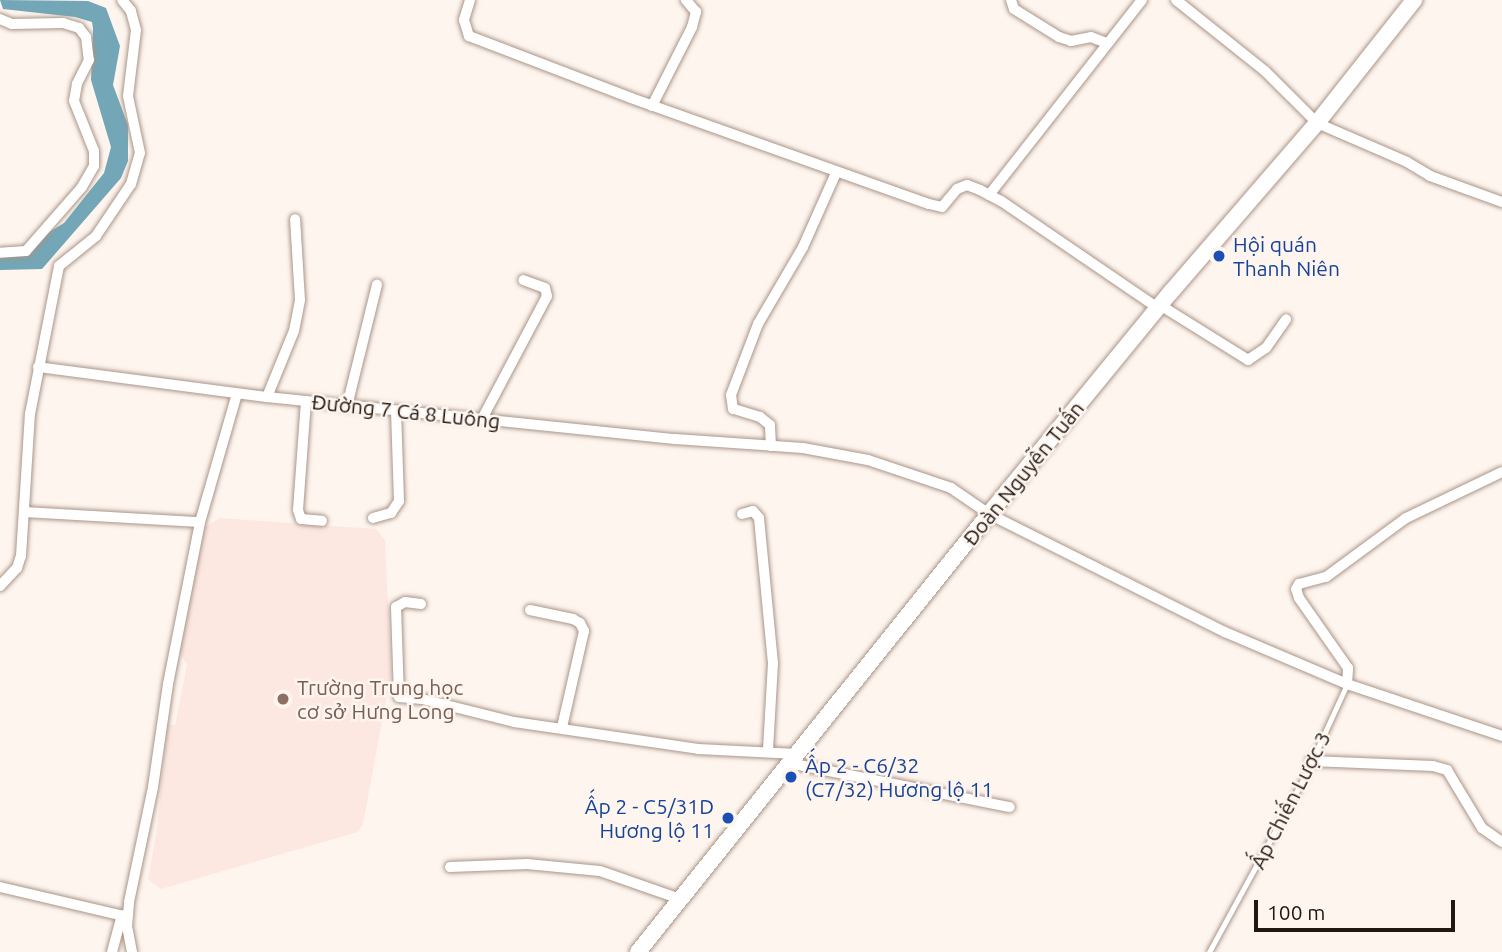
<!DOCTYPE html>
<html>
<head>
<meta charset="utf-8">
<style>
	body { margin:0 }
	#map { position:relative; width:1502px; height:952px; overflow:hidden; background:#fef5ef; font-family:Ubuntu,sans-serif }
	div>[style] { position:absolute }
	.education>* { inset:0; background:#fce8e1 }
	.water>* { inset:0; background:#73a6b6 }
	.roads { filter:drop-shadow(0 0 2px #aa9587) drop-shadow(0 0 2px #aa9587) }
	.lane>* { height:5px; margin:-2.5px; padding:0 2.5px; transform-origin:2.5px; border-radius:2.5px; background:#fff }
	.street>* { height:10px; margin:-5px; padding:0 5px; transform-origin:5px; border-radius:5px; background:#fff }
	.secondary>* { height:16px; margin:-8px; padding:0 8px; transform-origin:8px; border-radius:8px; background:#fff }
	.dots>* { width:19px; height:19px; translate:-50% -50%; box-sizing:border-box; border:4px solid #fef5ef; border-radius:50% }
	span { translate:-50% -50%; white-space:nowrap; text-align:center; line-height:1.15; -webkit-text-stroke:5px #fef5ef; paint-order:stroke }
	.transit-label { font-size:21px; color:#164399 }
	.left { translate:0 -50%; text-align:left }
	.right { translate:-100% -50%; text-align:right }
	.street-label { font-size:21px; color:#201813 }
	.education-label { font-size:21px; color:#785e54 }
	.scale { position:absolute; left:1254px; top:900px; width:201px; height:32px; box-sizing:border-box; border:4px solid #201813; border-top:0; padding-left:9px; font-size:21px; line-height:24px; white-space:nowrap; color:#201813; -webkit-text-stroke:5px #fef5ef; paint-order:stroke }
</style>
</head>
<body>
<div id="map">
	<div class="education">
		<i style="clip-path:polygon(220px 518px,376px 529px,385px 540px,391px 673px,363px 824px,358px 832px,161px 889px,148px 879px,157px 829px,167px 725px,175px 725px,187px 665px,179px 651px,202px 529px)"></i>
	</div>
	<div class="water">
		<i style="clip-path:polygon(0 0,88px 1px,106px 8px,120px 46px,113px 85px,128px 125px,128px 161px,121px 178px,42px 269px,0 270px,0 255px,10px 256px,64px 223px,104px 173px,111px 147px,91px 80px,93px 28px,92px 22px,75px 17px,3px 9px)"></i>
	</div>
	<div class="roads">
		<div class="lane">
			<i style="left:1209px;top:952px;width:198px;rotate:-61.4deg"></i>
			<i style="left:1304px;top:778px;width:103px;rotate:-65.4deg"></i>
		</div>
		<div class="street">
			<i style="left:470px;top:0;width:21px;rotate:107deg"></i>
			<i style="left:464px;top:20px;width:17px;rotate:73deg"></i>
			<i style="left:469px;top:36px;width:173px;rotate:20.9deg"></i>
			<i style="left:631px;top:98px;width:316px;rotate:19.6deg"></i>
			<i style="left:929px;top:204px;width:13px;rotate:13deg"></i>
			<i style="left:942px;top:207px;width:23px;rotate:-50deg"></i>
			<i style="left:957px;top:189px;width:11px;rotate:-22deg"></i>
			<i style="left:967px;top:185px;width:14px;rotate:21deg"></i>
			<i style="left:980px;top:190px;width:24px;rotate:28deg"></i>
			<i style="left:1001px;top:201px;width:190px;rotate:34.3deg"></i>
			<i style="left:1011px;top:0;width:9px;rotate:72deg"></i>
			<i style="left:1014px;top:9px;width:53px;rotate:31.9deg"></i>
			<i style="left:1059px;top:37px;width:13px;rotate:18deg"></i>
			<i style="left:1071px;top:41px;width:20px;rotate:-11deg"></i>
			<i style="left:1091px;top:37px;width:17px;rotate:21deg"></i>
			<i style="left:1176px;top:0;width:114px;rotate:38.6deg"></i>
			<i style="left:1265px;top:71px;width:74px;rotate:45deg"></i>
			<i style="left:1317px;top:123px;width:98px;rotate:23.4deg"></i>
			<i style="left:1407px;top:162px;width:27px;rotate:31deg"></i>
			<i style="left:1430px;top:176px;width:77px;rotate:19.9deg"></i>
			<i style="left:0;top:19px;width:13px;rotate:23deg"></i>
			<i style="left:12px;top:24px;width:51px;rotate:-1.1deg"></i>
			<i style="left:63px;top:23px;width:17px;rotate:17deg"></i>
			<i style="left:79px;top:28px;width:11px;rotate:52deg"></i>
			<i style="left:86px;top:37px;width:23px;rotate:83deg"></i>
			<i style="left:89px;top:60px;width:27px;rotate:117deg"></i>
			<i style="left:77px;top:84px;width:17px;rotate:100deg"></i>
			<i style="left:74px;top:101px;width:54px;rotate:68.2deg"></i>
			<i style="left:94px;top:151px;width:15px;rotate:90deg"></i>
			<i style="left:94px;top:166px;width:24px;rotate:120deg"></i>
			<i style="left:82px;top:187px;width:85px;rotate:131.2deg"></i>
			<i style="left:26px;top:251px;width:26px;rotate:176deg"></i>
			<i style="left:652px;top:106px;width:89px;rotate:-63.1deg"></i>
			<i style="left:692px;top:27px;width:16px;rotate:-75deg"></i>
			<i style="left:696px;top:12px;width:16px;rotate:-130deg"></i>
			<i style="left:989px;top:195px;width:248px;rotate:-51.9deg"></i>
			<i style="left:1160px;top:305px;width:104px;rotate:32deg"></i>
			<i style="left:1248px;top:360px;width:22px;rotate:-34deg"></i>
			<i style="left:1266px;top:348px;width:35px;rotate:-55deg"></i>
			<i style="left:38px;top:367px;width:231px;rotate:7.5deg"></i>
			<i style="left:267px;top:397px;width:410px;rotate:5.9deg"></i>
			<i style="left:675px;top:439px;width:128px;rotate:4deg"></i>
			<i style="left:803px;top:448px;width:66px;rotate:10.5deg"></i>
			<i style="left:868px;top:460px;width:88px;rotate:18.6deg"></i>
			<i style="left:951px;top:488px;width:46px;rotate:34.4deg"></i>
			<i style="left:989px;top:514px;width:264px;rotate:26.6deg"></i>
			<i style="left:1225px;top:632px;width:133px;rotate:23.1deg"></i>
			<i style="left:1347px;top:684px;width:163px;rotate:18.5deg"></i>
			<i style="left:267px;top:397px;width:71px;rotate:-67.8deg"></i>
			<i style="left:294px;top:331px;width:32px;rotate:-79deg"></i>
			<i style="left:300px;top:300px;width:81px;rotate:-93.5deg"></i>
			<i style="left:306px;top:401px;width:109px;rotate:94.2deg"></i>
			<i style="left:298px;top:510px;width:9px;rotate:72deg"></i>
			<i style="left:301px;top:519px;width:21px;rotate:5deg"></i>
			<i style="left:347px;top:406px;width:125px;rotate:-76.1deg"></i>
			<i style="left:482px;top:419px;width:139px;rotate:-62.1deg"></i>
			<i style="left:547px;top:296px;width:8px;rotate:-104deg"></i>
			<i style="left:545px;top:288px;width:23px;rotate:-160deg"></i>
			<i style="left:771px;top:446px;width:21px;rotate:-93deg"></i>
			<i style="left:770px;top:425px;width:13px;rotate:-141deg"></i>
			<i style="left:760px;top:417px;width:28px;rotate:-163deg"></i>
			<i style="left:733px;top:409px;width:14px;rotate:-98deg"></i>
			<i style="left:731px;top:395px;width:76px;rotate:-69.2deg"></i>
			<i style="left:758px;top:324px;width:89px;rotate:-59.7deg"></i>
			<i style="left:803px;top:247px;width:81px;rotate:-66deg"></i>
			<i style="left:24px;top:512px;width:176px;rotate:3.3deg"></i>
			<i style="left:742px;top:514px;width:11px;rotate:-15deg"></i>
			<i style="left:753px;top:511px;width:9px;rotate:49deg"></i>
			<i style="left:759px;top:518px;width:146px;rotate:84.5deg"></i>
			<i style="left:773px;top:663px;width:88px;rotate:93.3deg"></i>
			<i style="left:373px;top:518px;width:19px;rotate:-16deg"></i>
			<i style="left:391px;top:513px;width:14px;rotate:-56deg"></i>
			<i style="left:399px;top:501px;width:90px;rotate:-91.9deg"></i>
			<i style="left:0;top:586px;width:25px;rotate:-47deg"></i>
			<i style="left:17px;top:568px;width:13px;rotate:-72deg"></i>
			<i style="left:21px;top:556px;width:142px;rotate:-86.4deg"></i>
			<i style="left:30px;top:414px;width:151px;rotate:-78.9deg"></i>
			<i style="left:59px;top:266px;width:48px;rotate:-39deg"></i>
			<i style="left:96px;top:236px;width:63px;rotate:-56.1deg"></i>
			<i style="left:131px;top:184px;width:32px;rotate:-74deg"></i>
			<i style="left:140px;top:153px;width:58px;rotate:-101.9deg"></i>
			<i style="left:128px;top:96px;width:66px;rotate:-83.1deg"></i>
			<i style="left:136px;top:30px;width:20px;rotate:-105deg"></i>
			<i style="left:131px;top:11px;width:14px;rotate:-129deg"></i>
			<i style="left:421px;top:604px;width:16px;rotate:-173deg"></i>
			<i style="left:405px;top:602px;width:10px;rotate:151deg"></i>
			<i style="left:396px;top:607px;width:90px;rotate:88.1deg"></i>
			<i style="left:399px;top:697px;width:23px;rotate:5deg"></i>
			<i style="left:422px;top:699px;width:95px;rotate:14deg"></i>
			<i style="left:514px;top:722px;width:186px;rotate:8.3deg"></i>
			<i style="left:698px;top:749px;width:99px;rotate:2.9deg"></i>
			<i style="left:530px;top:610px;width:44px;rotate:11.8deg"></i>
			<i style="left:573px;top:619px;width:8px;rotate:30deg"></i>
			<i style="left:580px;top:623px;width:9px;rotate:63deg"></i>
			<i style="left:584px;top:631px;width:98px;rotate:102.9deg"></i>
			<i style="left:1347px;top:684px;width:16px;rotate:-86deg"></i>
			<i style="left:1348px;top:668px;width:85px;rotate:-125deg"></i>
			<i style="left:1299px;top:598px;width:9px;rotate:-108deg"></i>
			<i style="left:1296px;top:589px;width:6px;rotate:-59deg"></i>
			<i style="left:1299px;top:584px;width:28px;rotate:-15deg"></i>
			<i style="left:1326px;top:577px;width:99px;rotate:-36.4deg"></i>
			<i style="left:1406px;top:518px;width:106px;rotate:-25.6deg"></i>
			<i style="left:1311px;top:761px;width:122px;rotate:2.3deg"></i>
			<i style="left:1433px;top:766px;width:15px;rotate:16deg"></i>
			<i style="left:1447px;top:770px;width:68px;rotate:58.9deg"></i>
			<i style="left:1482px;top:828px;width:24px;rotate:35deg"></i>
			<i style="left:789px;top:763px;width:225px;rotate:11.3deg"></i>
			<i style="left:450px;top:867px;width:77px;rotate:-2.2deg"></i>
			<i style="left:527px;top:864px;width:73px;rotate:5.5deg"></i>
			<i style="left:600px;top:871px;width:85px;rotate:19.3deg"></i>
			<i style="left:0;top:887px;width:131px;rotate:13.2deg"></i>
			<i style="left:112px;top:952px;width:38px;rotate:-75deg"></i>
			<i style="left:132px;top:952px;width:26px;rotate:-101deg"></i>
			<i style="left:127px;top:926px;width:24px;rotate:-85deg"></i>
			<i style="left:129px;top:902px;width:117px;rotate:-78.2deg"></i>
			<i style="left:153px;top:787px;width:104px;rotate:-81.7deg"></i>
			<i style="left:168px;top:684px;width:165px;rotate:-78.8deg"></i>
			<i style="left:200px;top:522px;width:133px;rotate:-73.9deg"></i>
		</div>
		<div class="secondary">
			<i style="left:638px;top:952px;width:561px;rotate:-51.29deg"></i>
			<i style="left:989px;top:514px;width:287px;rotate:-50.7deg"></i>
			<i style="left:1171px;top:292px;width:223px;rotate:-49.2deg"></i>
			<i style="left:1317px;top:123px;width:157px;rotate:-51.7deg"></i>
		</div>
	</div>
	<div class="dots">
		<i style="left:1219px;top:256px;background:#1a4fb4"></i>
		<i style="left:283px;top:699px;background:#8d6e63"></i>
		<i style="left:791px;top:777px;background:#1a4fb4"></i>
		<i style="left:728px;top:818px;background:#1a4fb4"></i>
	</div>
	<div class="transit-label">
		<span class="left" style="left:1233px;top:256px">Hội quán<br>Thanh Niên</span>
		<span class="left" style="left:805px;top:777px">Ấp 2 - C6/32<br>(C7/32) Hương lộ 11</span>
		<span class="right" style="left:714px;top:818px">Ấp 2 - C5/31D<br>Hương lộ 11</span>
	</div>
	<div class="street-label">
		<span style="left:406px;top:411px;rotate:6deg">Đường 7 Cá 8 Luông</span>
		<span style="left:1023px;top:473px;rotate:-51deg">Đoàn Nguyễn Tuấn</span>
		<span style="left:1290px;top:800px;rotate:-63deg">Ấp Chiến Lược 3</span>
	</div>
	<div class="education-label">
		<span class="left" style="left:297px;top:699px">Trường Trung học<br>cơ sở Hưng Long</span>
	</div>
	<div class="scale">100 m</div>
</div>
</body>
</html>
